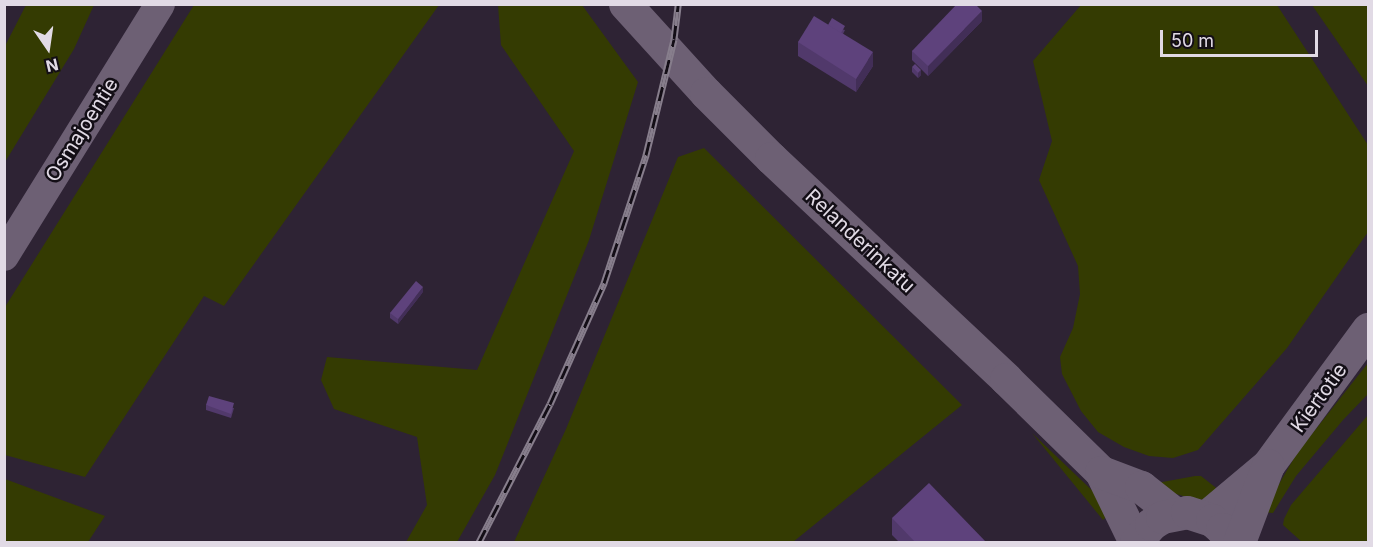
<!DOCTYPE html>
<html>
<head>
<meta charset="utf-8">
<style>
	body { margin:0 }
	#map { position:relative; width:1373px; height:547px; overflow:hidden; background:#2e2334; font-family:Inter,sans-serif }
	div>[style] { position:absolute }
	.green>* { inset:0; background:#343b02 }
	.tertiary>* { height:30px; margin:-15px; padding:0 15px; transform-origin:15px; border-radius:15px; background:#6d6074 }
	.secondary>* { height:33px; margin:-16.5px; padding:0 16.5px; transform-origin:16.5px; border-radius:16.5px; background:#6d6074 }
	.rail>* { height:7px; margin-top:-3.5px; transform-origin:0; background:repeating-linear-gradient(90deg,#130e16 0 14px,#877e8c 0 28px); box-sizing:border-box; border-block:2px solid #877e8c }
	.wall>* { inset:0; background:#51396b }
	.shaded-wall>* { inset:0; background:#422e57 }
	.building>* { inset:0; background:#5e427c }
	span { translate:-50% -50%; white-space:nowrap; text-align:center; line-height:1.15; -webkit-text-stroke:5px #130e16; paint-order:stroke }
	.street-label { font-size:20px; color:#e1dae5 }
	.frame { position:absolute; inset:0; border:6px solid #e1dae5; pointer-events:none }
	.north { position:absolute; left:18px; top:18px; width:60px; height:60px; -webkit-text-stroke:4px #130e16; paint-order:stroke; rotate:167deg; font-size:16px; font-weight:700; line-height:24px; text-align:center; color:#e1dae5 }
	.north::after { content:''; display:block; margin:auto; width:21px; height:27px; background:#e1dae5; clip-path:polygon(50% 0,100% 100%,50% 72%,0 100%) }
	.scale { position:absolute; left:1160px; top:30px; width:158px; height:27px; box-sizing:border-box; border:3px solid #e1dae5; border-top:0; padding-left:8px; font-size:18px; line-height:21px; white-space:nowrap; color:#e1dae5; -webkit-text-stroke:4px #130e16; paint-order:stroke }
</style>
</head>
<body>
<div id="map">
	<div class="green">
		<i style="clip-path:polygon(26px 5px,94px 5px,74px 49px,5px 162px,5px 46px)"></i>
		<i style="clip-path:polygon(194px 5px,439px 5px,224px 306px,204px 296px,85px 477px,5px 455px,5px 307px)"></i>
		<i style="clip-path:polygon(498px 5px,582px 5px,638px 82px,589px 240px,495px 475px,457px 542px,406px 542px,427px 505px,417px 437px,334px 409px,321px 380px,327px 357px,477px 370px,574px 151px,501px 45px)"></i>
		<i style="clip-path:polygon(1081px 5px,1277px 5px,1368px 145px,1368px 232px,1287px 348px,1198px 450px,1173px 458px,1149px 456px,1124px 447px,1098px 432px,1081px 411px,1062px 374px,1060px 357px,1073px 328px,1080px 294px,1078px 266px,1039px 180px,1052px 141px,1033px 61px)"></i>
		<i style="clip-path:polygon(1312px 5px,1368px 5px,1368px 86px)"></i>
		<i style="clip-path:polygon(704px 148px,962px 405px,793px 542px,514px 542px,566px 429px,678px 157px)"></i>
		<i style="clip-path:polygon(1368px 363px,1368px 394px,1343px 420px,1296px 476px,1273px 513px,1263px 512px,1297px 453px)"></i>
		<i style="clip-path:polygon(1368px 415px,1368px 542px,1302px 542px,1283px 525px,1284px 519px,1291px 505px)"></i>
		<i style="clip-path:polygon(1032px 433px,1101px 499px,1109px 514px,1103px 520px)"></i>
		<i style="clip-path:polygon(1195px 476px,1201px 476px,1220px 491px,1208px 499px,1197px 500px,1152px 487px,1157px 483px)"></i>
		<i style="clip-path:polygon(4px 479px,5px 479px,105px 516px,88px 542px,5px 542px)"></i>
	</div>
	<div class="tertiary">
		<i style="left:4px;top:256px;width:296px;rotate:-58.2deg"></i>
	</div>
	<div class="secondary">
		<i style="left:625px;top:4px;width:120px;rotate:47.7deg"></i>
		<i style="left:706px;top:93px;width:92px;rotate:45deg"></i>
		<i style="left:771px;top:158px;width:323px;rotate:43.2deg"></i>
		<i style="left:1006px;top:379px;width:133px;rotate:44.4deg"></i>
		<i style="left:1101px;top:472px;width:78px;rotate:64.1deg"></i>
		<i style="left:1101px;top:472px;width:43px;rotate:20.6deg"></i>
		<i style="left:1141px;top:487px;width:42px;rotate:38.2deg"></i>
		<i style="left:1206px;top:517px;width:81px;rotate:-40deg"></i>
		<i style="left:1268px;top:465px;width:169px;rotate:-53.7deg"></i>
		<i style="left:1136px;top:542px;width:23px;rotate:-50deg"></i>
		<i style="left:1151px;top:524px;width:13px;rotate:-32deg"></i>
		<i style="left:1162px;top:517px;width:25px;rotate:-11deg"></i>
		<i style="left:1187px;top:512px;width:26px;rotate:18deg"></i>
		<i style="left:1212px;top:520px;width:13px;rotate:42deg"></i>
		<i style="left:1222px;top:529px;width:16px;rotate:55deg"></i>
		<i style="left:1239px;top:542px;width:82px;rotate:-69.4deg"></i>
	</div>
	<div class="rail">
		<i style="left:479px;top:542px;width:155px;rotate:-62.8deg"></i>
		<i style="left:550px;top:404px;width:133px;rotate:-65.9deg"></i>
		<i style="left:604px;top:283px;width:135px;rotate:-71.8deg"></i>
		<i style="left:646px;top:155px;width:119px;rotate:-76.4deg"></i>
		<i style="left:674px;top:39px;width:35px;rotate:-83deg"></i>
	</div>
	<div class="wall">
		<i style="clip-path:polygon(982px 21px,928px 76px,912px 60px,912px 51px)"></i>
		<i style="clip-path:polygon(828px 25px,845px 30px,843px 34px,873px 66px,856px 92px,798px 56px,798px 42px)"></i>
		<i style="clip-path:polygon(912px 67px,921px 75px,918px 78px,912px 72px)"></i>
		<i style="clip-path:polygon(423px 292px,398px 324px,390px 318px,390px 313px)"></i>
		<i style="clip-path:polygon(206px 405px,234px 408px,231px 418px,206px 410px)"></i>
		<i style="clip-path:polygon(892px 518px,987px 543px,900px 543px,892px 535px)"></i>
	</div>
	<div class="shaded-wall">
		<i style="clip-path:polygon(982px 11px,982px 21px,928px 76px,928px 66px)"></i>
		<i style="clip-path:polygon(873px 52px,873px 66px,856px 92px,856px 79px)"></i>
		<i style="clip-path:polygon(921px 70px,921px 75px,918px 78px,918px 73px)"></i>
		<i style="clip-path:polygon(423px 287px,423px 292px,398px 324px,398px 319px)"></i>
	</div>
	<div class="building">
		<i style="clip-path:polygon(957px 4px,975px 4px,982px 11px,928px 66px,912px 51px)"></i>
		<i style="clip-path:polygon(814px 16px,873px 52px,856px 79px,798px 42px)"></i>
		<i style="clip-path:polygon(832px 18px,845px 26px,841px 33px,828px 25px)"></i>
		<i style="clip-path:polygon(915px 64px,921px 70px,918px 73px,912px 67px)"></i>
		<i style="clip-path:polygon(416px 281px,423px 287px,398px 319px,390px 313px)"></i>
		<i style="clip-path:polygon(209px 396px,234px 403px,231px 414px,206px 405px)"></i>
		<i style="clip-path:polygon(929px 483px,987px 543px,916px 543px,892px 518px)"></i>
	</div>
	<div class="street-label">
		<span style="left:82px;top:130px;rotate:-58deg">Osmajoentie</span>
		<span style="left:860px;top:241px;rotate:43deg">Relanderinkatu</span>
		<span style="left:1319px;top:398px;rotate:-54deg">Kiertotie</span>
	</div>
	<div class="frame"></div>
	<div class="north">N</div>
	<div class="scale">50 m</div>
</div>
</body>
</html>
